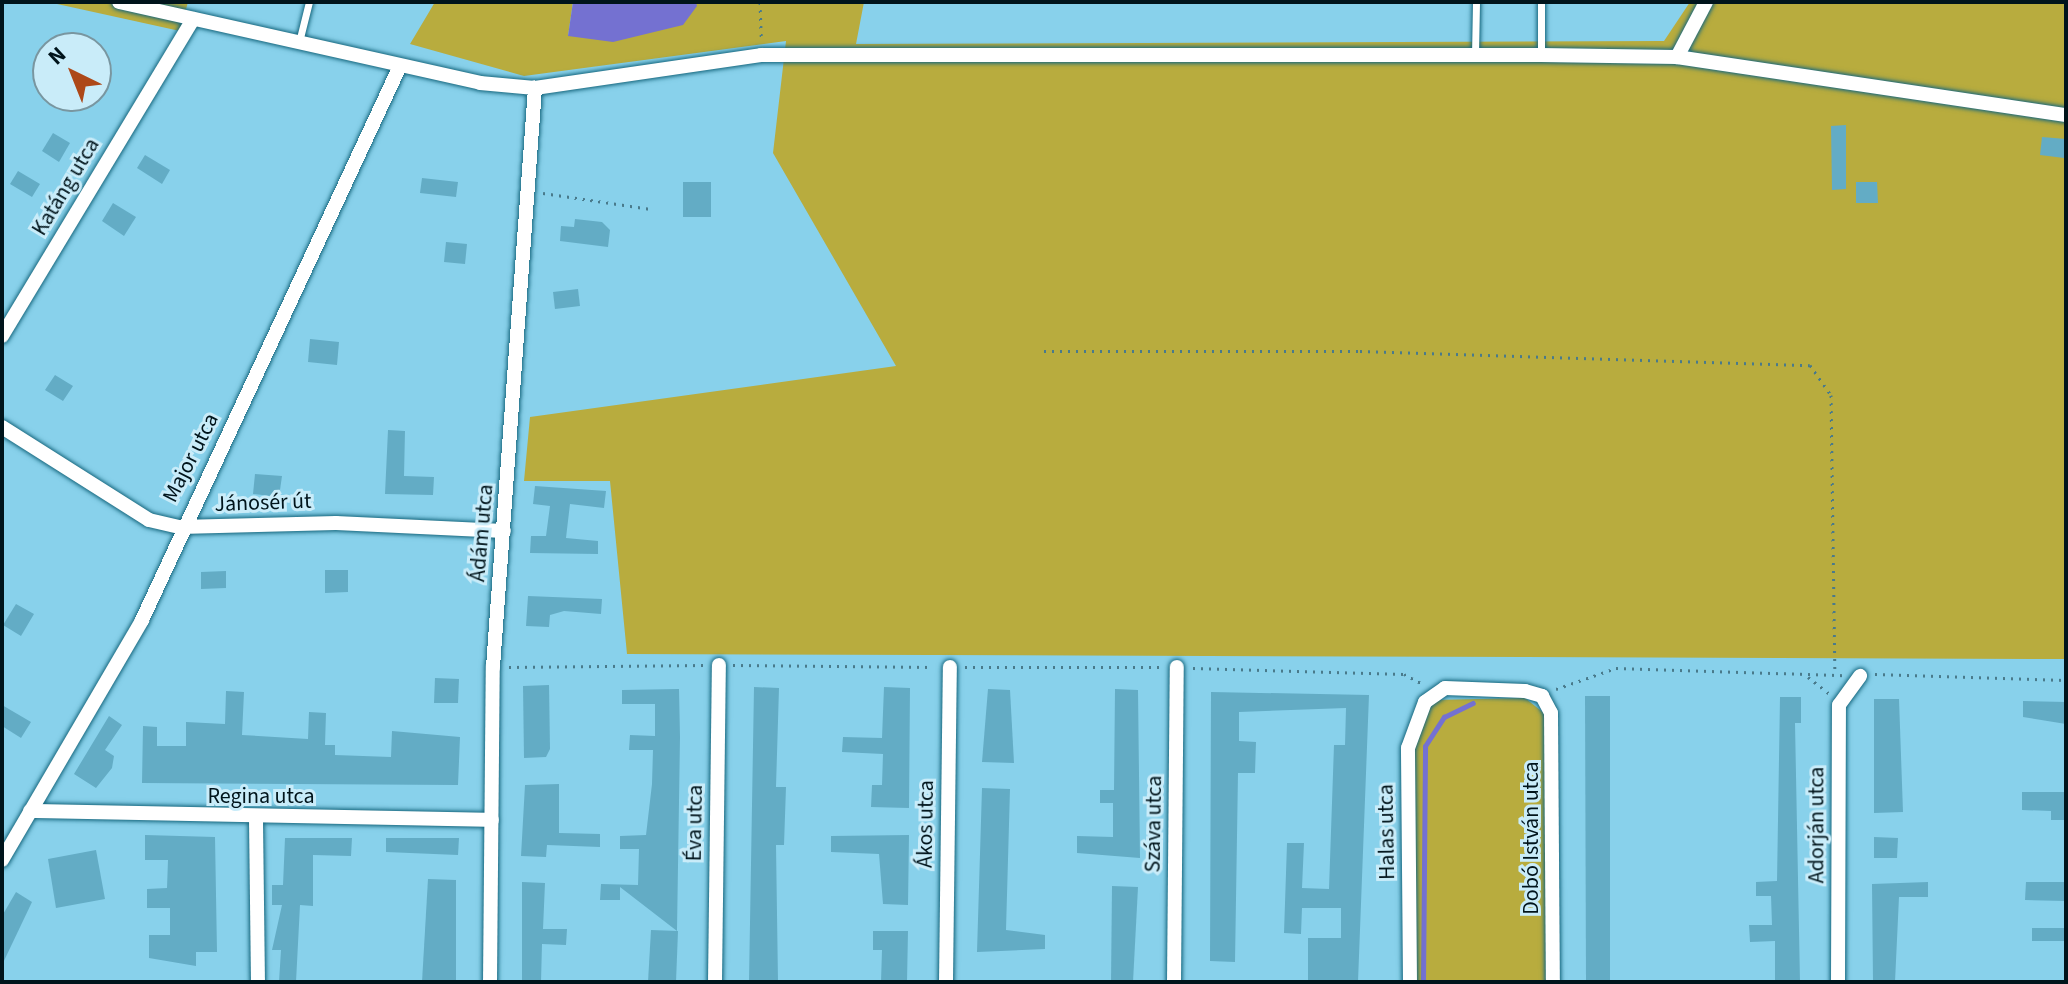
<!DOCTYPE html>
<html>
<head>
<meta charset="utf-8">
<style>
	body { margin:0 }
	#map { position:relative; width:2068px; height:984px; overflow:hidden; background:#88d1eb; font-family:"Source Sans 3",sans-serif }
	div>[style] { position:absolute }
	.green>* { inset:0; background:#b8ac3e }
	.water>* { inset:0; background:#7471d1 }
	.stream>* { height:5px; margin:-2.5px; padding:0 2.5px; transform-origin:2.5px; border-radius:2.5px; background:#7471d1 }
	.building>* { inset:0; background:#63acc5 }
	.path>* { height:3px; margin-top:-1.5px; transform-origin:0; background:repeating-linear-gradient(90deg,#497a8b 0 2px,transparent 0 8px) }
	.roads { filter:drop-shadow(0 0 2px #16677e) drop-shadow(0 0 2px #16677e) }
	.lane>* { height:7px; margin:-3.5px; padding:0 3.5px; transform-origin:3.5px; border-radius:3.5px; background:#fff }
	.street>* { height:14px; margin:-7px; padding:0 7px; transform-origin:7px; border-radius:7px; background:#fff }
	span { translate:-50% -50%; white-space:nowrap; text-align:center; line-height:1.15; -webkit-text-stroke:6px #c9ecf9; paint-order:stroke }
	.street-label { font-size:22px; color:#00141b }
	.frame { position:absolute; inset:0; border:4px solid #00141b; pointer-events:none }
	.north { position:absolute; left:32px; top:32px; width:80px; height:80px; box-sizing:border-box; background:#c9ecf9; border:2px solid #7996a0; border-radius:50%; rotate:317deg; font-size:22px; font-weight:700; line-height:32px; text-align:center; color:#00141b }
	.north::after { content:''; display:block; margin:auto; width:28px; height:36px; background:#ad4818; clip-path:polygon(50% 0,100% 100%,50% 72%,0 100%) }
</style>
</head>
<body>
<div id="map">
	<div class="green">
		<i style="clip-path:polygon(48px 2px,188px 2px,180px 31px)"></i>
		<i style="clip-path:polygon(435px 2px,573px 2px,568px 36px,696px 2px,864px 2px,856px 44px,1664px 41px,1690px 2px,2066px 2px,2066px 659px,627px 654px,610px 481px,524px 481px,530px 417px,896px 366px,773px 153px,786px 41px,524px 76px,410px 44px)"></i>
		<i style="clip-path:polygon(1525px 698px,1545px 714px,1547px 982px,1410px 982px,1411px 746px,1433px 700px)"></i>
	</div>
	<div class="water">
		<i style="clip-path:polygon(573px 2px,696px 2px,697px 6px,683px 25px,613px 42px,568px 36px)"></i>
	</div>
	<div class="stream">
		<i style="left:1423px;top:982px;width:236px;rotate:-89.5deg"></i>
		<i style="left:1425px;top:746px;width:35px;rotate:-57deg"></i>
		<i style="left:1444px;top:717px;width:32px;rotate:-26deg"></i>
	</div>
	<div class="building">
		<i style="clip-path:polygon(1846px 125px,1846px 189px,1832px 190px,1831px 126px)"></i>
		<i style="clip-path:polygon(53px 133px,70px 143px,59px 162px,42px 151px)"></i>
		<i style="clip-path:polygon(2042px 137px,2066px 139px,2064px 158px,2040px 155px)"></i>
		<i style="clip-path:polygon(145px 155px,170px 170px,162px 184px,137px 168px)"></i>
		<i style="clip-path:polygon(18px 171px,40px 184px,32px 197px,10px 184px)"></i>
		<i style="clip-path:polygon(422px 178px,458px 182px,456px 197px,420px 193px)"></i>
		<i style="clip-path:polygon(683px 182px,711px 182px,711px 217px,683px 217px)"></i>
		<i style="clip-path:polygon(1856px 182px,1877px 182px,1878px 203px,1856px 203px)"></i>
		<i style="clip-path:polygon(113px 203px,136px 217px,124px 236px,102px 221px)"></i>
		<i style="clip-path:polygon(575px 219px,602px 222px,610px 230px,608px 247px,560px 241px,561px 226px,574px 227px)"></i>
		<i style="clip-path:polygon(446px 242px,467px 244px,465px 264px,444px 262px)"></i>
		<i style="clip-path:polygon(578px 289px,580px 306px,555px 309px,553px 292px)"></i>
		<i style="clip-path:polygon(310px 339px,339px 342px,337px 365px,308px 362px)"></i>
		<i style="clip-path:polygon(55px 375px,73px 386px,63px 401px,45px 390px)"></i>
		<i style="clip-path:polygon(388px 430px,405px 431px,404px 476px,434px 477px,433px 495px,385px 494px)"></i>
		<i style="clip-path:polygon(255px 474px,282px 476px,279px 497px,253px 494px)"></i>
		<i style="clip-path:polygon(535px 486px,606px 491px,604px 508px,570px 504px,566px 538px,598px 541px,598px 554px,530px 553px,531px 536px,546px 536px,550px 506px,533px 504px)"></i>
		<i style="clip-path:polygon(325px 570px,348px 570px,348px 592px,325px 593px)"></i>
		<i style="clip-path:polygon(226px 571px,226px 588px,201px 589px,201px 572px)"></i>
		<i style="clip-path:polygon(528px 596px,602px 599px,601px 614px,564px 611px,550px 615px,549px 627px,526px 626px)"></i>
		<i style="clip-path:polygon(16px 604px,34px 614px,21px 636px,3px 625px)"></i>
		<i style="clip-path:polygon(435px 678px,459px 679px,458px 703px,434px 703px)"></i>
		<i style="clip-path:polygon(549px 685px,550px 749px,546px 757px,524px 758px,523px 686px)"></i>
		<i style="clip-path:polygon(754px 687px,779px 688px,776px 787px,786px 787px,784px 845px,776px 845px,778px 982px,749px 982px)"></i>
		<i style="clip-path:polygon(884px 687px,910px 688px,909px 808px,871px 807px,872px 785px,882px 785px,883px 754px,842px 752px,843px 737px,882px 738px)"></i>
		<i style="clip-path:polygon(679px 689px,680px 737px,677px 931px,620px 887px,620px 900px,600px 900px,601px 884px,638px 885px,639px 849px,620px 849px,620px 836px,646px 835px,652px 784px,653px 750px,629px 750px,630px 735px,655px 736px,655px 704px,622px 704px,622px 690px)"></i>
		<i style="clip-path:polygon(988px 689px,1010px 690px,1014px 763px,982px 762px)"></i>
		<i style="clip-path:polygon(1115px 689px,1138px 690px,1140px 858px,1077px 853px,1077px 836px,1113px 837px,1113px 803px,1100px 803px,1100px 790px,1114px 790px)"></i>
		<i style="clip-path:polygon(226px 691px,244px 692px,242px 735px,308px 739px,309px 712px,326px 713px,325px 745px,335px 745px,335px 755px,391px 757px,392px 731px,460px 737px,458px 785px,142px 783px,143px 726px,157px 727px,157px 746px,186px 746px,186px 722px,225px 724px)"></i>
		<i style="clip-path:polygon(1211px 692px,1369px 695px,1358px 982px,1308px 982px,1308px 938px,1341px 938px,1341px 908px,1302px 908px,1301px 934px,1284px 933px,1287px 843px,1304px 843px,1302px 888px,1329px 889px,1334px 745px,1345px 745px,1346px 708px,1239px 712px,1239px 741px,1256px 742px,1255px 773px,1238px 773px,1235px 962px,1210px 961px)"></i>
		<i style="clip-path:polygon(1585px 696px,1610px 696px,1610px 982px,1586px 982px)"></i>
		<i style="clip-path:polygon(1780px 697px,1801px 697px,1801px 723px,1795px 723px,1800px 982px,1775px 982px,1775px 941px,1750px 942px,1749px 925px,1772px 925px,1771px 896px,1756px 896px,1756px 882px,1777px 881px)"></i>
		<i style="clip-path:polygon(1874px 699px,1899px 699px,1903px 812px,1874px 813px)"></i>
		<i style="clip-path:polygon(2023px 701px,2066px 702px,2066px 724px,2023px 717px)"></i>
		<i style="clip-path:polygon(2px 705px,31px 722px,21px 738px,2px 726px)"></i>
		<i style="clip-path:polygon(109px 716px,122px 725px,105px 750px,114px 756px,112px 768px,96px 788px,74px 774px)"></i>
		<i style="clip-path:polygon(559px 784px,559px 833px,600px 834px,600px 847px,547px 845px,546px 857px,521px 856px,525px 785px)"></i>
		<i style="clip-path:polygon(982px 788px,1010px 789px,1006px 930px,1045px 935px,1045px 949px,977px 952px)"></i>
		<i style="clip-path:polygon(2022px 792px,2066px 792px,2066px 820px,2051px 820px,2051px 811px,2022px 810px)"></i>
		<i style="clip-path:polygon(145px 835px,215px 837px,217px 952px,196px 952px,196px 966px,149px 958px,149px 935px,170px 935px,170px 908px,147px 908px,147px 889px,167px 888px,168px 860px,145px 860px)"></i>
		<i style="clip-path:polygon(909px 835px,908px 905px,883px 904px,879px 854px,831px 852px,831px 836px)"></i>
		<i style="clip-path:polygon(1874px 837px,1898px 838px,1897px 858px,1874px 858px)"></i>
		<i style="clip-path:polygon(285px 838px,352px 838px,351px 856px,313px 855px,313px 906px,300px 905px,296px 982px,279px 982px,281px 950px,272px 950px,282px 905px,272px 905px,272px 885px,283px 885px)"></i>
		<i style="clip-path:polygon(386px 838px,459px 838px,458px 855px,386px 852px)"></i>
		<i style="clip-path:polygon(96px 850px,105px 899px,56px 908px,48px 859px)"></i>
		<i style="clip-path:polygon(428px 879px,456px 880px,456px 982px,422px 982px)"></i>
		<i style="clip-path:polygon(522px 882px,545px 883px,543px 929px,567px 929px,566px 945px,542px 944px,541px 982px,522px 982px)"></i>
		<i style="clip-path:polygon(1928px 882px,1928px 897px,1899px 897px,1895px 982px,1873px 982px,1872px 884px)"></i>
		<i style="clip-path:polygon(2026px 882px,2066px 882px,2066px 901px,2025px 900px)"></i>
		<i style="clip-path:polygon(1112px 886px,1138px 887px,1133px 982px,1111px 982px)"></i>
		<i style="clip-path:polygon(16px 892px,32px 902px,2px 965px,2px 916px)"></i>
		<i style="clip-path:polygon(2032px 928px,2066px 928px,2066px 941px,2032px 941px)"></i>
		<i style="clip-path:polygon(651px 930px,678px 931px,676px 982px,648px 982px)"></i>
		<i style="clip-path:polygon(873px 931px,908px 931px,907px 982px,881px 982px,882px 950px,873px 950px)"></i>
	</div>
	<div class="path">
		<i style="left:760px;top:2px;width:38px;rotate:88deg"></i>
		<i style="left:543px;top:193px;width:109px;rotate:8.4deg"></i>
		<i style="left:1044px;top:351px;width:316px"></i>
		<i style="left:1360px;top:351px;width:450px;rotate:1.8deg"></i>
		<i style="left:1810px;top:365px;width:37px;rotate:55deg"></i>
		<i style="left:1831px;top:395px;width:279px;rotate:89.2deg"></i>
		<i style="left:733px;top:665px;width:200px;rotate:0.6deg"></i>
		<i style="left:509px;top:667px;width:196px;rotate:-0.6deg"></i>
		<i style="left:965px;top:667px;width:196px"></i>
		<i style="left:1193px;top:668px;width:211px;rotate:1.6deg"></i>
		<i style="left:1404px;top:674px;width:21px;rotate:28deg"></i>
		<i style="left:1875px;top:674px;width:191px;rotate:1.8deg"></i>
		<i style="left:1808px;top:677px;width:28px;rotate:38deg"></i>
		<i style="left:1556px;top:689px;width:64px;rotate:-19.3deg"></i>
		<i style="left:1616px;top:668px;width:228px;rotate:1.8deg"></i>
	</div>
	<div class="roads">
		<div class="lane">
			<i style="left:299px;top:42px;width:41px;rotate:-76deg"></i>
			<i style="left:1475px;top:55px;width:53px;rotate:-88.9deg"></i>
			<i style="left:1541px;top:55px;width:53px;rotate:-90deg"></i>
		</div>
		<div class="street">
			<i style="left:119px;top:2px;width:370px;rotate:12.6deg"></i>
			<i style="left:480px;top:83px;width:55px;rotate:5.2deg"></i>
			<i style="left:535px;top:88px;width:228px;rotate:-8.3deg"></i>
			<i style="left:761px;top:55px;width:780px"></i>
			<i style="left:1541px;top:55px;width:136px;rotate:0.8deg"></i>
			<i style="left:1677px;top:57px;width:393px;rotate:8.5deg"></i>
			<i style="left:1677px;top:57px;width:62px;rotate:-62.2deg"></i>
			<i style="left:2px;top:336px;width:370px;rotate:-58.9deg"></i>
			<i style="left:2px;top:427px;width:174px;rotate:32.3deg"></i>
			<i style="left:149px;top:520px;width:32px;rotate:13deg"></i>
			<i style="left:180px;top:527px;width:156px;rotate:-1.5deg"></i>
			<i style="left:336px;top:523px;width:168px;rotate:2.7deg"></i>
			<i style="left:30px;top:811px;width:462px;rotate:1.1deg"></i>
			<i style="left:256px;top:820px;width:162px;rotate:89.3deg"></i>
			<i style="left:2px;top:860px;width:278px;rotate:-59.7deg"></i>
			<i style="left:142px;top:620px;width:611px;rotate:-65.03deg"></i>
			<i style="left:490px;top:982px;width:315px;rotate:-89.5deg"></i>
			<i style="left:493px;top:667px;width:581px;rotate:-85.85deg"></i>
			<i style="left:715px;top:982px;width:317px;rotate:-89.3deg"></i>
			<i style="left:946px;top:982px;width:315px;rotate:-89.3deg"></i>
			<i style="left:1174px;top:982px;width:315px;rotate:-89.5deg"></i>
			<i style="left:1410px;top:982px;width:234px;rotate:-90.5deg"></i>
			<i style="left:1408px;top:748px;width:49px;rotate:-69.7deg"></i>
			<i style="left:1425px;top:702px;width:24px;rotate:-35deg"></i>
			<i style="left:1445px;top:688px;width:80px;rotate:2.1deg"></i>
			<i style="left:1525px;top:691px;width:18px;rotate:16deg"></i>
			<i style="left:1542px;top:696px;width:19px;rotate:62deg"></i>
			<i style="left:1551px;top:713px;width:269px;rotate:89.6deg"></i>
			<i style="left:1838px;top:982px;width:277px;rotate:-89.8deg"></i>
			<i style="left:1839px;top:705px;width:36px;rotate:-54deg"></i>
		</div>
	</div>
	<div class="street-label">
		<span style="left:66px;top:187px;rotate:-59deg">Katáng utca</span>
		<span style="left:191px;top:458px;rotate:-63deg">Major utca</span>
		<span style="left:263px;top:503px;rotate:-2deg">Jánosér út</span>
		<span style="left:482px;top:533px;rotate:-85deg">Ádám utca</span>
		<span style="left:261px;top:797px">Regina utca</span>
		<span style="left:695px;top:823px;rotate:-89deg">Éva utca</span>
		<span style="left:926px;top:824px;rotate:-89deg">Ákos utca</span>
		<span style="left:1154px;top:824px;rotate:-89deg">Száva utca</span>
		<span style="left:1817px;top:825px;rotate:-90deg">Adorján utca</span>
		<span style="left:1387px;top:832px;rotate:-91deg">Halas utca</span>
		<span style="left:1532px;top:838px;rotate:-90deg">Dobó István utca</span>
	</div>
	<div class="frame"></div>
	<div class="north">N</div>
</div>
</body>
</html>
